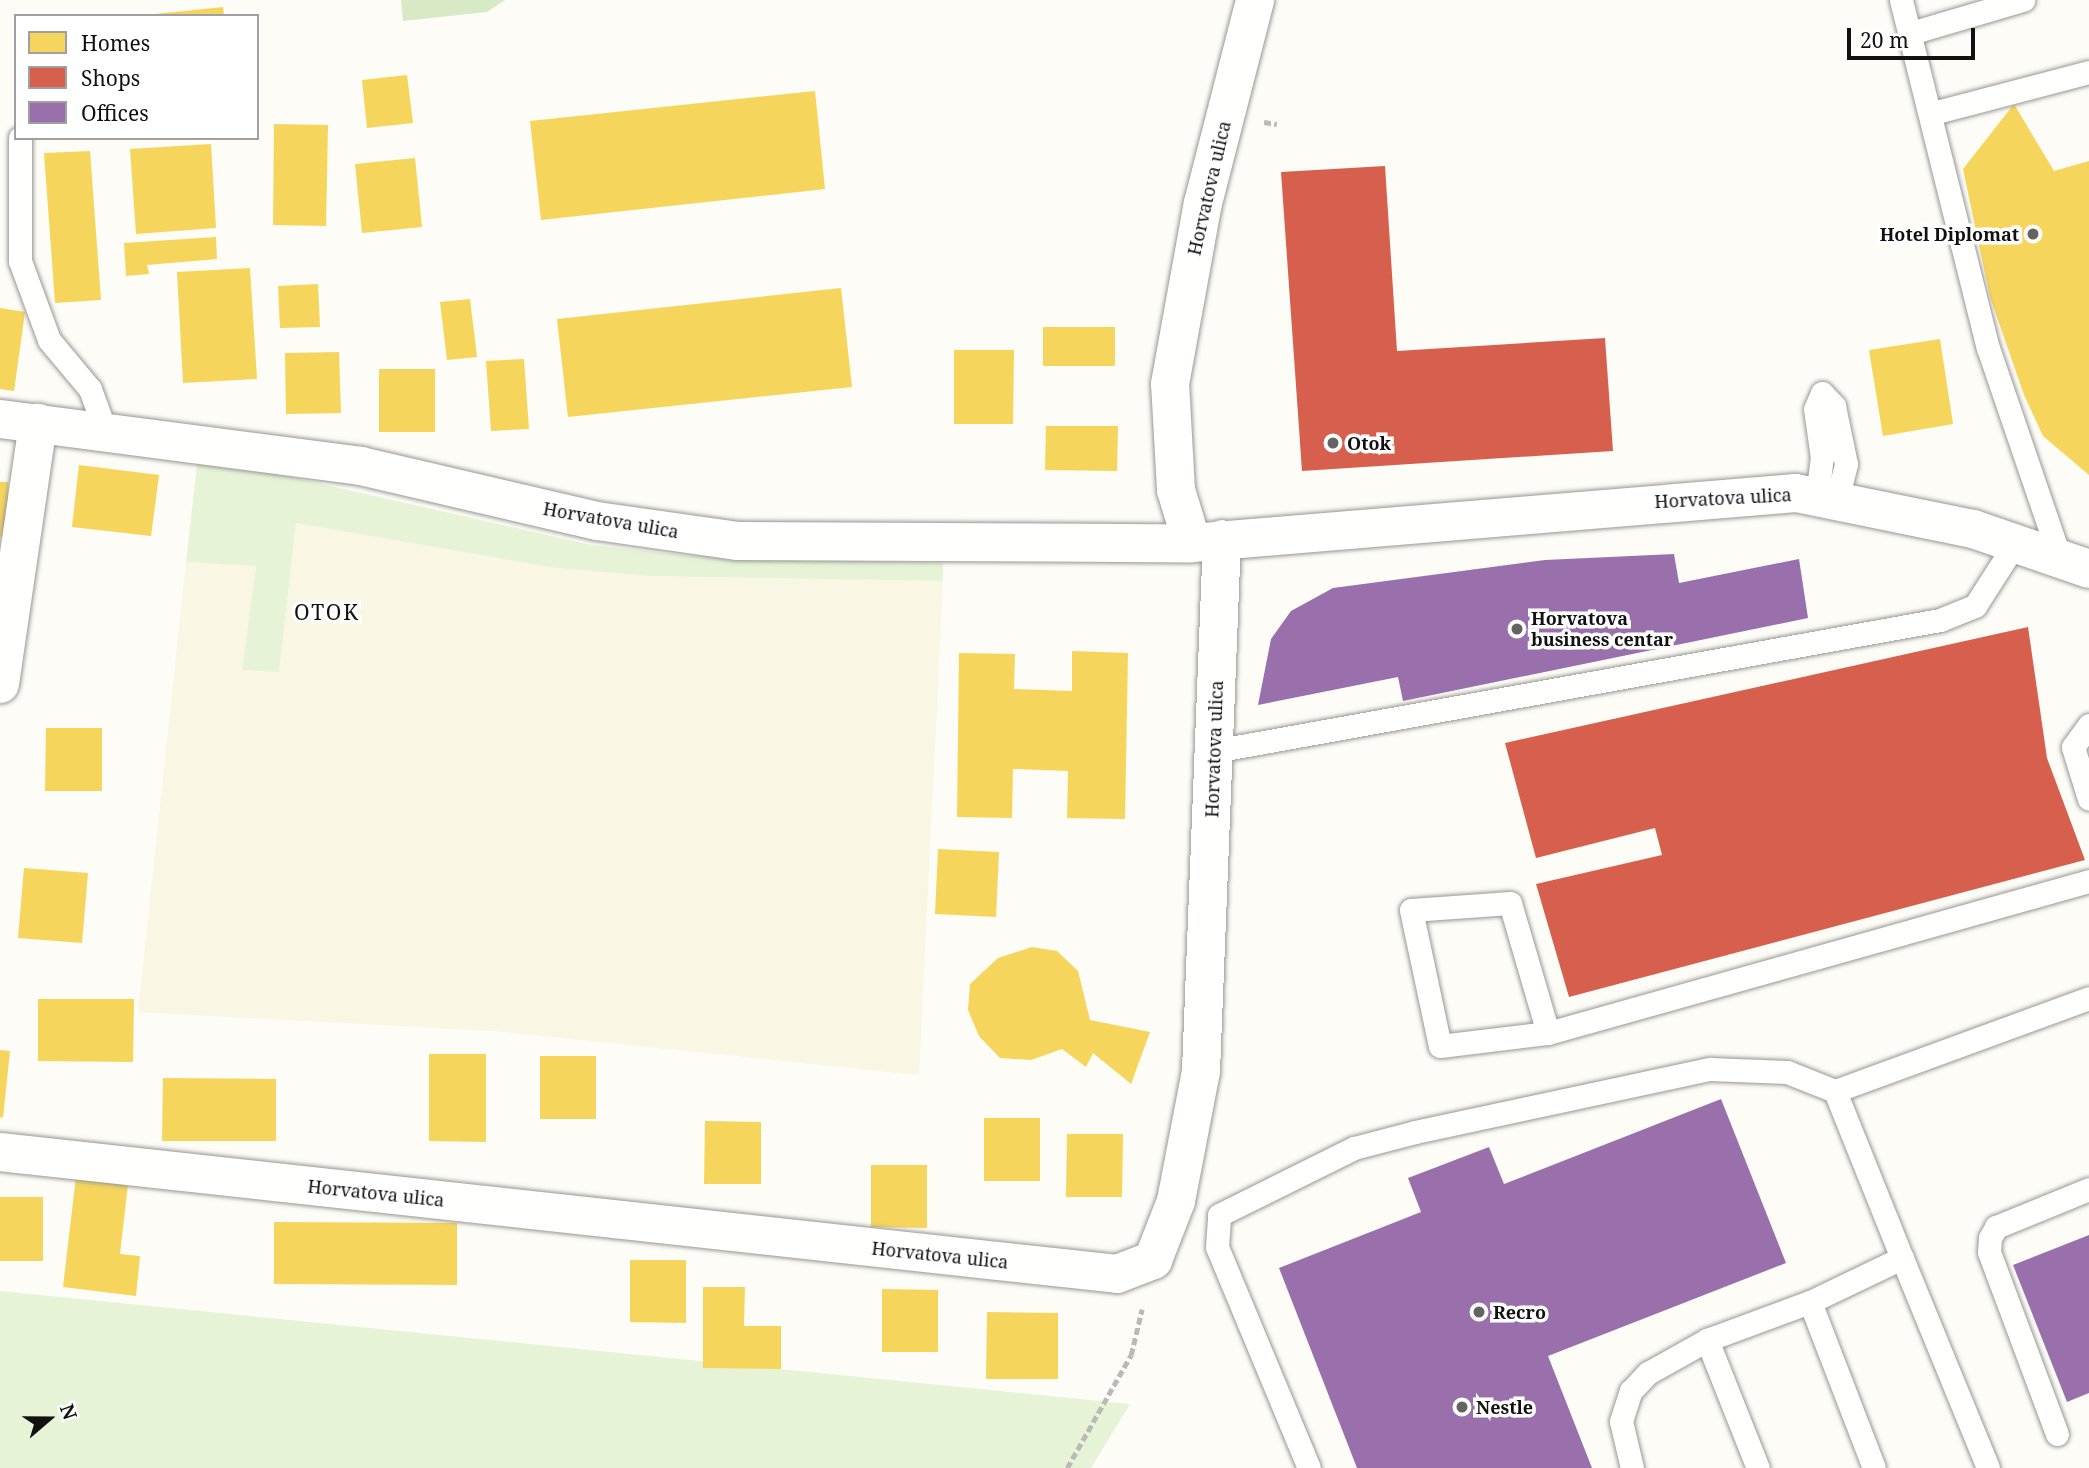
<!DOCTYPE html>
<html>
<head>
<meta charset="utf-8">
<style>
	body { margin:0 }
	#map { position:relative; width:2089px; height:1468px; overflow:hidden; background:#fdfcf7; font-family:"Noto Serif",serif }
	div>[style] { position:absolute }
	.farmland>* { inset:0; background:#f9f7e4 }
	.green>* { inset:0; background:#e7f3d7 }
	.forest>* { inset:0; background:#d8eac5 }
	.homes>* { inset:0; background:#f6d55c }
	.shops>* { inset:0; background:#d6604d }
	.offices>* { inset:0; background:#9970ab }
	.path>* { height:4.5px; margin-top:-2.25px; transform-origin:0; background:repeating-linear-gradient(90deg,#b9b9b8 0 7px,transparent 0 10.5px) }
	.roads { filter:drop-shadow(0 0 2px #979795) drop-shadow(0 0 2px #979795) }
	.service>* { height:23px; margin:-11.5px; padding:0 11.5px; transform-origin:11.5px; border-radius:11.5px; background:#fffffe }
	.minor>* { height:38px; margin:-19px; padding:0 19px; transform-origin:19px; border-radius:19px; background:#fffffe }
	.dots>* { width:19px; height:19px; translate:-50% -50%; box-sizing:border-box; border:4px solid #fff; border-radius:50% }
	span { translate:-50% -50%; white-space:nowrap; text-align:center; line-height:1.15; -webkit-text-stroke:7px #fff; paint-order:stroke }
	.street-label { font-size:18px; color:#111 }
	.poi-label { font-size:18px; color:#111; font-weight:700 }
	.right { translate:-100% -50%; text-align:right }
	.left { translate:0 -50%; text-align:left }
	.quarter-label { font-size:21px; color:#111; letter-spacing:2px }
	.legend { position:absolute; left:14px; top:14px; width:245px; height:126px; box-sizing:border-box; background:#fff; border:2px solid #a0a0a0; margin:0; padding:9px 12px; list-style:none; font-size:21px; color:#111 }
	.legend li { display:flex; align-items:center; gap:14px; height:35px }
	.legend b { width:35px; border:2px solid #a0a0a0 }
	.north { position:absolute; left:14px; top:1384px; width:70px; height:70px; -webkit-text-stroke:5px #fff; paint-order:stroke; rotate:70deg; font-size:19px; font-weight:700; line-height:28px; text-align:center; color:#111 }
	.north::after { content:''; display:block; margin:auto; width:24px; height:32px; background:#111; clip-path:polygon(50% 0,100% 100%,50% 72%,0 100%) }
	.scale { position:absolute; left:1847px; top:28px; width:128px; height:32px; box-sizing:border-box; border:4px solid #111; border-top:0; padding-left:9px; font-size:21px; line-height:24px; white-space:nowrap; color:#111; -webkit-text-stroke:5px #fff; paint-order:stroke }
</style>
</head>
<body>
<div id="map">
	<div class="farmland">
		<i style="clip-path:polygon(296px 522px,556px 568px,651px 576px,943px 581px,919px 1075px,494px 1031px,138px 1012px,186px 562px,256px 566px,242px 670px,279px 671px)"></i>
	</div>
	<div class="green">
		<i style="clip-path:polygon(198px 456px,591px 545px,692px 556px,943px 563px,943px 581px,651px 576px,556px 568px,296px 523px,279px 672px,242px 670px,256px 566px,186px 562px)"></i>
		<i style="clip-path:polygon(0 1291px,1130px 1404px,1091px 1468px,0 1468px)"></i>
	</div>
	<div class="forest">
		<i style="clip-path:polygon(401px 0,505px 0,487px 12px,403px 21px)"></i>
	</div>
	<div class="homes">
		<i style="clip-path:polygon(223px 7px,224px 16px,155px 16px,155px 14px)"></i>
		<i style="clip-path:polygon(407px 75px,413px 123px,367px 128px,362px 80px)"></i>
		<i style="clip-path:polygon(815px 91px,825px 189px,541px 220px,530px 121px)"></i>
		<i style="clip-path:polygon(2014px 104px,2054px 171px,2089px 161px,2089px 475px,2043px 436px,2024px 395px,1990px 297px,1963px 169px)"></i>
		<i style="clip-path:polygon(274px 124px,328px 125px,326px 226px,273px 225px)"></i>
		<i style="clip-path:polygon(211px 144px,216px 228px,136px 234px,130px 149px)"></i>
		<i style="clip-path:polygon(90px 151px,101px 300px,55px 303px,44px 153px)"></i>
		<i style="clip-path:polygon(415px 158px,422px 227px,362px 233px,355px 164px)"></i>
		<i style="clip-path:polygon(216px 237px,217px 259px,147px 265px,149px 274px,126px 276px,124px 243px)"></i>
		<i style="clip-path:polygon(250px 268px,257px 379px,183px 383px,177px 272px)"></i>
		<i style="clip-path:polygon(318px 284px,320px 327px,280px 328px,278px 286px)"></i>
		<i style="clip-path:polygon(841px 288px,852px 387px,568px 417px,557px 319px)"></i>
		<i style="clip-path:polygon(470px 299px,477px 357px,447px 360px,440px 302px)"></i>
		<i style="clip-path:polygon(0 308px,25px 312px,14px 391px,0 389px)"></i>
		<i style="clip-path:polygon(1043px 327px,1115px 327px,1115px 366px,1043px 366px)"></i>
		<i style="clip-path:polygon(1940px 339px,1953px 424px,1883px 436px,1869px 350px)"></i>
		<i style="clip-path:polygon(954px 350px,1014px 350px,1013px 424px,954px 424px)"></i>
		<i style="clip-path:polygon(339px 352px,341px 413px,286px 414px,285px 353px)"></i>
		<i style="clip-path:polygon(524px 359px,529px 429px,491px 431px,486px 361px)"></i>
		<i style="clip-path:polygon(379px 369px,435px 369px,435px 432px,379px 432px)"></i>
		<i style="clip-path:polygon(1046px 426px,1118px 426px,1117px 471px,1045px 470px)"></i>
		<i style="clip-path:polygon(79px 465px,159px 475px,151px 536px,72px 527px)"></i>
		<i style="clip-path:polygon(0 482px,8px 482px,8px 537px,0 537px)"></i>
		<i style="clip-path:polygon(1072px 651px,1128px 653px,1125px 819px,1067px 818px,1068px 771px,1013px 769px,1012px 818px,957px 817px,959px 653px,1015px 654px,1014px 689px,1072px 691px)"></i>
		<i style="clip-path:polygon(46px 728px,102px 728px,102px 791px,45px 791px)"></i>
		<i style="clip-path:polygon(938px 849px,999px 852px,996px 917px,935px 914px)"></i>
		<i style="clip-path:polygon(24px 868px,88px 873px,82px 943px,18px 938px)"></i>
		<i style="clip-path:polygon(1032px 947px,1057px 951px,1078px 971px,1090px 1020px,1150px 1032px,1131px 1084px,1093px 1053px,1086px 1067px,1062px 1049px,1031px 1060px,1000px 1058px,979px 1036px,968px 1010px,970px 984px,998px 958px)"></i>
		<i style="clip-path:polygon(38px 999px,134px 999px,133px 1062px,38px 1061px)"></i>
		<i style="clip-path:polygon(0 1050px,10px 1051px,3px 1118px,0 1117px)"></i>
		<i style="clip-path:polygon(429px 1054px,486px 1054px,486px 1142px,429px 1141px)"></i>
		<i style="clip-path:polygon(540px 1056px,596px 1056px,596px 1119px,540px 1119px)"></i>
		<i style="clip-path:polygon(163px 1078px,276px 1079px,276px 1141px,162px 1141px)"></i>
		<i style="clip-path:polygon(984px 1118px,1040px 1118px,1040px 1181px,984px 1181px)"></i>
		<i style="clip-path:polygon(705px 1121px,761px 1122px,761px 1184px,704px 1184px)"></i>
		<i style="clip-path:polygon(1067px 1134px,1123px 1134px,1122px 1197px,1066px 1197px)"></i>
		<i style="clip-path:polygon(871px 1165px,927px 1165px,927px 1228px,871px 1227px)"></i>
		<i style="clip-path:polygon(77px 1168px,129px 1175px,120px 1254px,140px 1256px,136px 1296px,63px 1287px)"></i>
		<i style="clip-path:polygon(0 1197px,43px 1197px,43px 1261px,0 1261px)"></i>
		<i style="clip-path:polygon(274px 1222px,457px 1223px,457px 1285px,274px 1284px)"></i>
		<i style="clip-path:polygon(630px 1260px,686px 1260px,686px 1323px,630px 1322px)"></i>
		<i style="clip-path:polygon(703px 1287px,745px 1287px,744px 1326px,781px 1326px,781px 1369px,703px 1368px)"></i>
		<i style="clip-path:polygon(882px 1289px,938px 1290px,938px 1352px,882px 1352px)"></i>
		<i style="clip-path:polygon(987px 1312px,1058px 1313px,1058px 1379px,986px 1379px)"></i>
	</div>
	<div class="shops">
		<i style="clip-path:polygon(1385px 166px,1397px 351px,1605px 338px,1613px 451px,1302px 471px,1281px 172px)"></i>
		<i style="clip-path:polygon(2028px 627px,2047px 758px,2085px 860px,1569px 997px,1536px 884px,1662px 855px,1655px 828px,1536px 858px,1505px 743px)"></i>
	</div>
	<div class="offices">
		<i style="clip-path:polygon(1674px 554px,1679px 583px,1799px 559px,1808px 618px,1403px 701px,1398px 677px,1258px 705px,1271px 639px,1291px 611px,1333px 588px,1545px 560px)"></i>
		<i style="clip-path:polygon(1721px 1099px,1786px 1263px,1548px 1356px,1592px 1468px,1357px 1468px,1279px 1268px,1421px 1212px,1408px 1178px,1489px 1147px,1504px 1184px)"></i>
		<i style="clip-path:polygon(2089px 1235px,2089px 1393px,2067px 1402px,2013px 1265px)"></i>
	</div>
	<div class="path">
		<i style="left:1264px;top:122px;width:13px;rotate:9deg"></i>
		<i style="left:1067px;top:1468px;width:130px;rotate:-60.5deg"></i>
		<i style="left:1131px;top:1355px;width:47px;rotate:-76.6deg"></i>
	</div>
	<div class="roads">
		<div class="service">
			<i style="left:1901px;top:0;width:359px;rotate:76deg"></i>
			<i style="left:1988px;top:348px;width:222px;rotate:71.1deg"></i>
			<i style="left:1914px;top:32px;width:114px;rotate:-16.4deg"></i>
			<i style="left:1933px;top:113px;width:161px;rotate:-14.7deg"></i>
			<i style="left:20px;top:138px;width:123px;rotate:90deg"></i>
			<i style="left:20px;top:261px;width:84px;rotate:69.8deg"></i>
			<i style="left:49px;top:340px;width:64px;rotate:50.1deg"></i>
			<i style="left:90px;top:389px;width:47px;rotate:70deg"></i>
			<i style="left:1817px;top:497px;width:39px;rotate:-83deg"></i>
			<i style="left:1822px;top:458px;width:49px;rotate:-98.1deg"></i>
			<i style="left:1815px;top:409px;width:17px;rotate:-66deg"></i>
			<i style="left:1822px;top:393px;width:18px;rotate:47deg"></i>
			<i style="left:1834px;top:406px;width:59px;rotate:78.3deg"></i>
			<i style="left:1846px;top:464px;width:37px;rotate:104deg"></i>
			<i style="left:2089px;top:725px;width:27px;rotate:126deg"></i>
			<i style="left:2073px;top:747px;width:54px;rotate:72.9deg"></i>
			<i style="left:1214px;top:751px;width:738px;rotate:-10.23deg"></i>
			<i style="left:1940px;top:620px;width:38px;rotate:-22deg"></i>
			<i style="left:1975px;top:606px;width:76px;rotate:-57.4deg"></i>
			<i style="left:1548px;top:1033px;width:135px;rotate:-106.3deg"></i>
			<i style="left:1510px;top:903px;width:99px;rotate:176deg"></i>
			<i style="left:1411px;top:910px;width:139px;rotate:78deg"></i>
			<i style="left:1440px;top:1046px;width:109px;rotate:-6.9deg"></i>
			<i style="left:1548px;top:1033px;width:562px;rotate:-15.69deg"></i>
			<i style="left:1902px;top:1258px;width:227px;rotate:67.7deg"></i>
			<i style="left:1810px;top:1302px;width:178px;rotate:68.9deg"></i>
			<i style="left:1707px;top:1340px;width:138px;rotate:68.3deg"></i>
			<i style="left:2057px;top:1434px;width:194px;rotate:-110.5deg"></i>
			<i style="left:1989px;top:1252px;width:14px;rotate:-86deg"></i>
			<i style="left:1990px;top:1238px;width:13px;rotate:-61deg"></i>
			<i style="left:1996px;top:1227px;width:100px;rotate:-22.2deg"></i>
			<i style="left:1309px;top:1468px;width:239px;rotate:-112.6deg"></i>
			<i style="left:1217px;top:1247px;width:32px;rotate:-86deg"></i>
			<i style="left:1219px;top:1215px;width:151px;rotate:-26.4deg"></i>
			<i style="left:1354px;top:1148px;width:63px;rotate:-14.7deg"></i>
			<i style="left:1415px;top:1132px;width:302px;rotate:-12.1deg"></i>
			<i style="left:1710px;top:1069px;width:77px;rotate:2.2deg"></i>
			<i style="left:1787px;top:1072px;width:52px;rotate:21.6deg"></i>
			<i style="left:1835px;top:1091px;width:270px;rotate:-20.1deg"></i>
			<i style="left:1632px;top:1468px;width:48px;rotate:-103.2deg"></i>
			<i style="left:1621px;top:1421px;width:32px;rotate:-72deg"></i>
			<i style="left:1631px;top:1391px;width:25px;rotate:-47deg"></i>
			<i style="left:1648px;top:1373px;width:68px;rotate:-29.2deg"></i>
			<i style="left:1707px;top:1340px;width:110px;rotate:-20.3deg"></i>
			<i style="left:1810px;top:1302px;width:102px;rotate:-25.6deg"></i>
			<i style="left:1902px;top:1258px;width:180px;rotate:-111.9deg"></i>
		</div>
		<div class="minor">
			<i style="left:0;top:419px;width:364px;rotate:7.4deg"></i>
			<i style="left:361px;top:466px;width:242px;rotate:13.1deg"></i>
			<i style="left:597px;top:521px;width:141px;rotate:8.1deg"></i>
			<i style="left:737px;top:541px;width:455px;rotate:0.3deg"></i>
			<i style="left:1192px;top:543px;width:606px;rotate:-4.73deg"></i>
			<i style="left:1796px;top:493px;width:181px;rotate:11.5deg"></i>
			<i style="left:1973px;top:529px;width:123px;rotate:19deg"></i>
			<i style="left:1192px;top:543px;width:55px;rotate:-106.8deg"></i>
			<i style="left:1176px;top:490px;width:106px;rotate:-93.2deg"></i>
			<i style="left:1170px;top:384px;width:184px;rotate:-79.7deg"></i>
			<i style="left:1203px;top:203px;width:210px;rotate:-75.6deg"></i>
			<i style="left:0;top:684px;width:264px;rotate:-81.7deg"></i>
			<i style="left:0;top:1152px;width:1124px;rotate:6.23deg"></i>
			<i style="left:1117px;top:1274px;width:39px;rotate:-21deg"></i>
			<i style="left:1153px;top:1260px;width:63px;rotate:-68.7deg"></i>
			<i style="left:1176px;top:1201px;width:132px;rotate:-79.1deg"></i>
			<i style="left:1201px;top:1071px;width:532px;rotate:-87.74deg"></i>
		</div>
	</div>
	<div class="dots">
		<i style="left:2033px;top:234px;background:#646362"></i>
		<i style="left:1333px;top:443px;background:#646362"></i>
		<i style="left:1517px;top:629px;background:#646362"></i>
		<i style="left:1479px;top:1312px;background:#646362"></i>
		<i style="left:1462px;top:1407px;background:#646362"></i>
	</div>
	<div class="street-label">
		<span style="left:1209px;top:188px;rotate:-77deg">Horvatova ulica</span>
		<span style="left:1723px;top:498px;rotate:-3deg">Horvatova ulica</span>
		<span style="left:611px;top:520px;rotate:10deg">Horvatova ulica</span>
		<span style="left:1214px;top:749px;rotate:-88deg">Horvatova ulica</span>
		<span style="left:376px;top:1193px;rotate:6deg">Horvatova ulica</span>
		<span style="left:940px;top:1255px;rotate:6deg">Horvatova ulica</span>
	</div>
	<div class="poi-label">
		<span class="right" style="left:2019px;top:234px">Hotel Diplomat</span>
		<span class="left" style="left:1347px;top:443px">Otok</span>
		<span class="left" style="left:1531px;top:629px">Horvatova<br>business centar</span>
		<span class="left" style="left:1493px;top:1312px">Recro</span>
		<span class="left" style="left:1476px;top:1407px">Nestle</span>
	</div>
	<div class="quarter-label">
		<span style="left:327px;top:612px">OTOK</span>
	</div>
	<ul class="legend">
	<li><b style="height:19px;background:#f6d55c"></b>Homes</li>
	<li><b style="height:19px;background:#d6604d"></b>Shops</li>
	<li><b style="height:19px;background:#9970ab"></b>Offices</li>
	</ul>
	<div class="north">N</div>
	<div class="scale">20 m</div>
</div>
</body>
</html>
